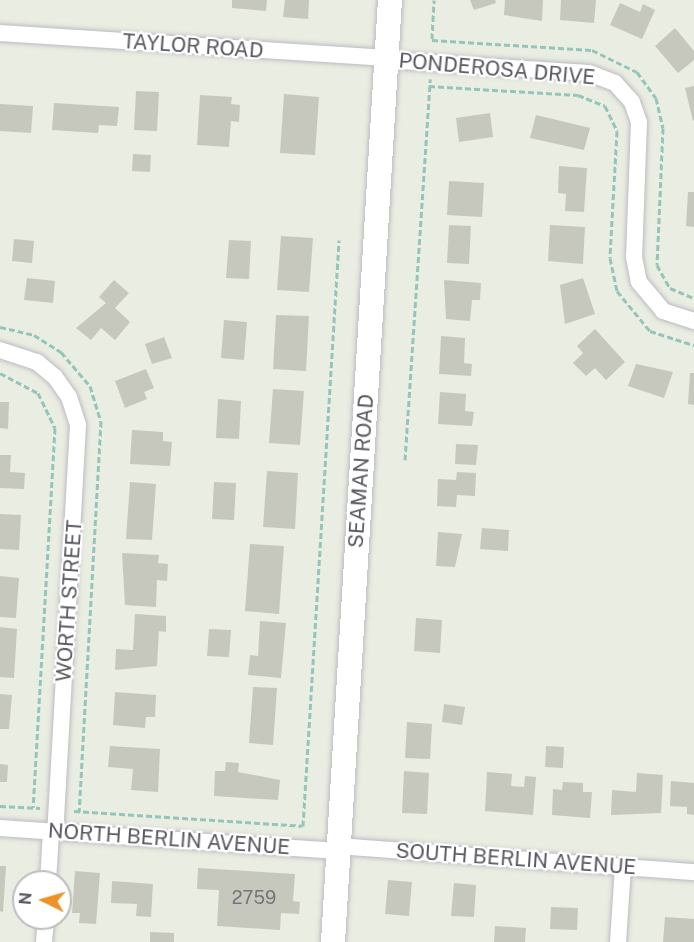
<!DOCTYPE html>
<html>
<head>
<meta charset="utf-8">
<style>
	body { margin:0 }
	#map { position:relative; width:694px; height:942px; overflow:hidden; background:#eaede1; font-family:"Public Sans",sans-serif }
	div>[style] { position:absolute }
	.building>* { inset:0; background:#c7c8bd }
	.path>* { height:3px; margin-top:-1.5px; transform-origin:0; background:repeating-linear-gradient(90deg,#95c5ba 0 6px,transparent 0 9px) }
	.roads { filter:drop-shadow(0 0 2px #bcbbc3) drop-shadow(0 0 2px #bcbbc3) }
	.street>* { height:16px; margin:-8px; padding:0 8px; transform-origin:8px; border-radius:8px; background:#fff }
	.secondary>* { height:24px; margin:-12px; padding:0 12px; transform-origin:12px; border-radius:12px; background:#fff }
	span { translate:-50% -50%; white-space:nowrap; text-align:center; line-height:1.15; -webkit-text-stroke:4.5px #fff; paint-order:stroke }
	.number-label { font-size:18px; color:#757579 }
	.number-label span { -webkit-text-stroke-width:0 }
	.street-label { font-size:21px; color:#5a5962 }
	.north { position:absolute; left:12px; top:870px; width:60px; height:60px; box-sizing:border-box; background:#fff; border:2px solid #bdbdc0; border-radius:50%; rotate:275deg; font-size:16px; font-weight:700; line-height:24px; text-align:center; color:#5a5962 }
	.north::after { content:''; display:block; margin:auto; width:21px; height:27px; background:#ec9328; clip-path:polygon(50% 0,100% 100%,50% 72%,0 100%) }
</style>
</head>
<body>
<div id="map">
	<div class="building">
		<i style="clip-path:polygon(232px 0,267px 0,266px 11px,232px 8px)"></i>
		<i style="clip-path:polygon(285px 0,309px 0,308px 19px,283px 17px)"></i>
		<i style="clip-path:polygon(470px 0,495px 0,496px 3px,474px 10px)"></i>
		<i style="clip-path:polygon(505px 0,543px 0,542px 21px,504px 15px)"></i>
		<i style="clip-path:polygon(561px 0,596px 0,594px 23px,560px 20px)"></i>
		<i style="clip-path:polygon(620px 3px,640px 12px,643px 4px,655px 10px,642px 39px,610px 25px)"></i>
		<i style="clip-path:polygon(675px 28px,694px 51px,694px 60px,678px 73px,655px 46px)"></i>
		<i style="clip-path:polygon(694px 86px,694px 120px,693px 121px,685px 88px)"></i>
		<i style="clip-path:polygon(136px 91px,159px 92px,157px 131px,134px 130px)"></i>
		<i style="clip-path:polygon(284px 94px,319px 97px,315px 155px,280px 153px)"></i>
		<i style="clip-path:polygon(200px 95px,232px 97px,231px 104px,240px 105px,239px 122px,231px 121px,229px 147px,197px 145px)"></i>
		<i style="clip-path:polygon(54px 103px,119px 107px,117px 126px,99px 125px,98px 133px,52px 130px)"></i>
		<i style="clip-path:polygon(0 104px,33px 106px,31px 133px,0 131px)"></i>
		<i style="clip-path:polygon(490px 113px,493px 137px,459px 142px,456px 118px)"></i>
		<i style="clip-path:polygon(536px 115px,590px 128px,584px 150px,530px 138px)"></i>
		<i style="clip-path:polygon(133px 154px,151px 155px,150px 172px,132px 171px)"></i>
		<i style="clip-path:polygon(559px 166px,587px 168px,584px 212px,565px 211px,566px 194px,558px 193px)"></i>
		<i style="clip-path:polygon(449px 181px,484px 183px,482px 217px,447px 215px)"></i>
		<i style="clip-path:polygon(688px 192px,694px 192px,694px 227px,686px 226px)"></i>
		<i style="clip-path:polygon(449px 225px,471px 226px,469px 264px,447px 263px)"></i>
		<i style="clip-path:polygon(550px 225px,585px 227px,583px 264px,548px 261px)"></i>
		<i style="clip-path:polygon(281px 236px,313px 238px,309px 292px,277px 290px)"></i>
		<i style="clip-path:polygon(14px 239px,34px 241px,32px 263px,12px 261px)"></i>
		<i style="clip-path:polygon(229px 240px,251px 241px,249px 279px,226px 278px)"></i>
		<i style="clip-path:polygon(27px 278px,55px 281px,53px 303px,24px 300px)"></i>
		<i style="clip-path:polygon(583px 278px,595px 314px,565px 324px,560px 285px)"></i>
		<i style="clip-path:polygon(114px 280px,129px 293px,115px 308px,130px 322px,115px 340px,101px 328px,91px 340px,76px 328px,106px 303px,99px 297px)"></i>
		<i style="clip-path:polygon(444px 280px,481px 283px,480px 300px,472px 300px,470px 321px,446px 319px)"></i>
		<i style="clip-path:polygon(276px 315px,309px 316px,306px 371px,273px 369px)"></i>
		<i style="clip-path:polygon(224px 320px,247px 322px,244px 360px,221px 358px)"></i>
		<i style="clip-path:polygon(595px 329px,625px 362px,606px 380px,595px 368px,586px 376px,573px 363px,583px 353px,577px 346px)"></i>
		<i style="clip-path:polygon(441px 336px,465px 338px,464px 363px,472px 364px,471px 376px,439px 374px)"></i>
		<i style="clip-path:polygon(164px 337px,172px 358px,152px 364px,145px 344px)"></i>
		<i style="clip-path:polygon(636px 364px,673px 372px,664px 398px,628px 386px)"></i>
		<i style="clip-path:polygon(146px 369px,154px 388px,144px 392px,147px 399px,125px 408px,115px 381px)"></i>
		<i style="clip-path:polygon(690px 373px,694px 373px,694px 405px,688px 404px)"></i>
		<i style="clip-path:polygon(273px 389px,304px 391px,300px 445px,269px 443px)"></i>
		<i style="clip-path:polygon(440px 392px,466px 394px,465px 411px,474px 412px,472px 426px,438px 424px)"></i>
		<i style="clip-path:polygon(218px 399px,241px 401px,239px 439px,216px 438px)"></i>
		<i style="clip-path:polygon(0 402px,9px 402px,8px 429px,0 428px)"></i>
		<i style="clip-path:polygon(132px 430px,163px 432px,163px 441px,172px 442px,170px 466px,130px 464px)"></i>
		<i style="clip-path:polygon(456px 444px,478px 445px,476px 465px,455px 464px)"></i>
		<i style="clip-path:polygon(0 455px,11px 455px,10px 472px,25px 473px,24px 489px,0 488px)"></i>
		<i style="clip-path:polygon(267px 471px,298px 473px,295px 529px,263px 527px)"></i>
		<i style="clip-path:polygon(457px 472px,476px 473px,475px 496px,457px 495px,456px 507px,437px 506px,438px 479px,456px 480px)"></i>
		<i style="clip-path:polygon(130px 482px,156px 484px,152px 540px,126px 539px)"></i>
		<i style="clip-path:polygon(214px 482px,236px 483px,234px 520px,212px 519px)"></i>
		<i style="clip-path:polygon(0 514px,21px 515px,19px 550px,0 549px)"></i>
		<i style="clip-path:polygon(482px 528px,509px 530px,508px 551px,480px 549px)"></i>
		<i style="clip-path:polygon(438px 532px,462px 534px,455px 567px,436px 566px)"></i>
		<i style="clip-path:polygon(250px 544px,284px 546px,279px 614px,245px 611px)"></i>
		<i style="clip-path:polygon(122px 553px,159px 555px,158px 563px,168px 564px,167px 581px,157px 580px,156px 607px,125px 605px)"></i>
		<i style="clip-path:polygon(0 576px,19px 578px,16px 618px,0 617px)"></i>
		<i style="clip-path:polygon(135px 614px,166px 616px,166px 632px,159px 631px,157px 666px,115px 670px,116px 649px,133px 650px)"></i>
		<i style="clip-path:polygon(416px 618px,442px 620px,440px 653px,414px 651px)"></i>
		<i style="clip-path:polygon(260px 621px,286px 623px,281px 678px,248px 675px,250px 655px,258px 656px)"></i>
		<i style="clip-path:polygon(0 627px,17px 629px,14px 678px,0 677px)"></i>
		<i style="clip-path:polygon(209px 629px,231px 630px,229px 657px,207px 656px)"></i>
		<i style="clip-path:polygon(253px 687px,277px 688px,273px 745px,249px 743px)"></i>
		<i style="clip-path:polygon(115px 692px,156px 695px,155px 717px,146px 717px,145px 728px,113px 725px)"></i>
		<i style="clip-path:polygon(0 694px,12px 695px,9px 729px,0 729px)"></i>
		<i style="clip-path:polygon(444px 704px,465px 707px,462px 725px,442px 722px)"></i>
		<i style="clip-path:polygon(407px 722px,432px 724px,430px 759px,405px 758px)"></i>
		<i style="clip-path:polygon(110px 746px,160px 749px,158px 792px,131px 790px,133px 769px,108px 767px)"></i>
		<i style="clip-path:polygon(546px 746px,564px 747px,563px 768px,545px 767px)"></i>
		<i style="clip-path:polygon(226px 762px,239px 763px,238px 772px,280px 780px,278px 800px,214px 796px,215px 771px,225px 771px)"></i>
		<i style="clip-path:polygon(0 764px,8px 765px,7px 782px,0 782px)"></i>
		<i style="clip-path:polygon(404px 771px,429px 773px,427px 814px,402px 813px)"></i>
		<i style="clip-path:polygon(487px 772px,512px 774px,511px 786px,524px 787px,525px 776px,536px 777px,533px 815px,485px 811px)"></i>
		<i style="clip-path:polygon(637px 773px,663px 775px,661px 813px,611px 815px,612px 790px,636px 792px)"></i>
		<i style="clip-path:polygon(671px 781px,694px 783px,694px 815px,687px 814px,687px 807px,670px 806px)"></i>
		<i style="clip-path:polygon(563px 782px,583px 783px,583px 792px,592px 792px,590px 818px,552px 815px,553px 789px,562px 790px)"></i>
		<i style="clip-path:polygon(0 866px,6px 866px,3px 912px,0 911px)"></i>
		<i style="clip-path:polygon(198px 868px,295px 874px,293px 901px,300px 902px,299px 914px,281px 913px,280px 930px,217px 926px,219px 890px,197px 889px)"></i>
		<i style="clip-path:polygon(75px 871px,100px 873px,96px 924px,79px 923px,80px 913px,72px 913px)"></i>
		<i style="clip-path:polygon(388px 880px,412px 882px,409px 916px,385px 914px)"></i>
		<i style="clip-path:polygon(112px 881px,153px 884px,151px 917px,136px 916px,137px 904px,111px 903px)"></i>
		<i style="clip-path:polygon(454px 883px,476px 885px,474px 917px,451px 916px)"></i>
		<i style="clip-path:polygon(551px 907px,578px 908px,577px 930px,550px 929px)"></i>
		<i style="clip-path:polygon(665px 917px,694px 919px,694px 942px,663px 942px)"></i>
		<i style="clip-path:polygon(495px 926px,526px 928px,525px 942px,494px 942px)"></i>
		<i style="clip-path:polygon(150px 932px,174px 933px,174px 942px,150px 942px)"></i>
	</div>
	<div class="path">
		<i style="left:432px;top:39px;width:39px;rotate:-87deg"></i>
		<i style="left:432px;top:40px;width:160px;rotate:3.6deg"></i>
		<i style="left:592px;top:50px;width:50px;rotate:26.1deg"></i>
		<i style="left:637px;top:72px;width:32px;rotate:54deg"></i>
		<i style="left:656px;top:98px;width:31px;rotate:77deg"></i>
		<i style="left:663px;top:128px;width:137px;rotate:92.5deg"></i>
		<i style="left:657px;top:265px;width:26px;rotate:61deg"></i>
		<i style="left:670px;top:288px;width:26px;rotate:23deg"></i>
		<i style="left:429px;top:86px;width:149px;rotate:3.5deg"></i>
		<i style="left:578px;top:95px;width:29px;rotate:22deg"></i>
		<i style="left:605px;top:106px;width:28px;rotate:64deg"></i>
		<i style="left:617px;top:131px;width:127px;rotate:93.2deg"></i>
		<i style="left:610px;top:258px;width:34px;rotate:78deg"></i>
		<i style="left:617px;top:291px;width:52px;rotate:50.5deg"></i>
		<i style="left:650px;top:331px;width:46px;rotate:17.7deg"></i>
		<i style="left:0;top:327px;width:35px;rotate:13deg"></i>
		<i style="left:34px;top:335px;width:32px;rotate:32deg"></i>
		<i style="left:61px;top:352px;width:45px;rotate:49.5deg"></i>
		<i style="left:90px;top:386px;width:37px;rotate:73deg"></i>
		<i style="left:101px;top:421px;width:391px;rotate:93.2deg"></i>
		<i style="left:0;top:373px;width:43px;rotate:27.8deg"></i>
		<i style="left:38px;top:393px;width:39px;rotate:64deg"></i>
		<i style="left:55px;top:428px;width:380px;rotate:93.3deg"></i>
		<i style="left:405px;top:460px;width:382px;rotate:-86.2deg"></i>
		<i style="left:0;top:806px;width:40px;rotate:2.9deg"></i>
		<i style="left:74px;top:811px;width:229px;rotate:3.7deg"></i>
		<i style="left:303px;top:826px;width:587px;rotate:-86.48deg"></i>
	</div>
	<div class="roads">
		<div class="street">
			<i style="left:0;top:33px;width:388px;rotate:3.7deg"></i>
			<i style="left:386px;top:60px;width:203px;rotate:3.7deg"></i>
			<i style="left:589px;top:73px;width:28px;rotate:21deg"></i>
			<i style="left:615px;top:83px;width:25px;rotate:48deg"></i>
			<i style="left:632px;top:102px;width:21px;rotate:71deg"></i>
			<i style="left:639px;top:122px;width:135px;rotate:92.1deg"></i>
			<i style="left:634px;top:257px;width:25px;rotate:79deg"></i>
			<i style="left:639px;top:282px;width:38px;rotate:50deg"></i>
			<i style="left:663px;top:311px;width:33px;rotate:18deg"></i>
			<i style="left:0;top:350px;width:39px;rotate:18deg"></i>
			<i style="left:37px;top:362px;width:23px;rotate:40deg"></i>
			<i style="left:55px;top:377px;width:24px;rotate:55deg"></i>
			<i style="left:69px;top:397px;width:29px;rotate:72deg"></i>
			<i style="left:78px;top:425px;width:407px;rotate:93.2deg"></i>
			<i style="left:0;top:828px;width:339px;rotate:3.9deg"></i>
			<i style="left:338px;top:846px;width:357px;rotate:4.2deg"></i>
			<i style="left:48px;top:882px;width:51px;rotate:-86.6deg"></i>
			<i style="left:44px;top:942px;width:24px;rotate:-85deg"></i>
			<i style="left:618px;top:942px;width:75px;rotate:-86.2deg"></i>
		</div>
		<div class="secondary">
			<i style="left:333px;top:942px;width:944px;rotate:-86.54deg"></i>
		</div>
	</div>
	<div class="number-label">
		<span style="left:254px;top:898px">2759</span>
	</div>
	<div class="street-label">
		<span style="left:193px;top:46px;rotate:4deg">TAYLOR ROAD</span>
		<span style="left:497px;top:69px;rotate:5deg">PONDEROSA DRIVE</span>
		<span style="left:361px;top:471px;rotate:-86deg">SEAMAN ROAD</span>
		<span style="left:69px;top:601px;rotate:-86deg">WORTH STREET</span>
		<span style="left:169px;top:839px;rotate:4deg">NORTH BERLIN AVENUE</span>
		<span style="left:516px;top:859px;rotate:4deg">SOUTH BERLIN AVENUE</span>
	</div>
	<div class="north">N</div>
</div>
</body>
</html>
